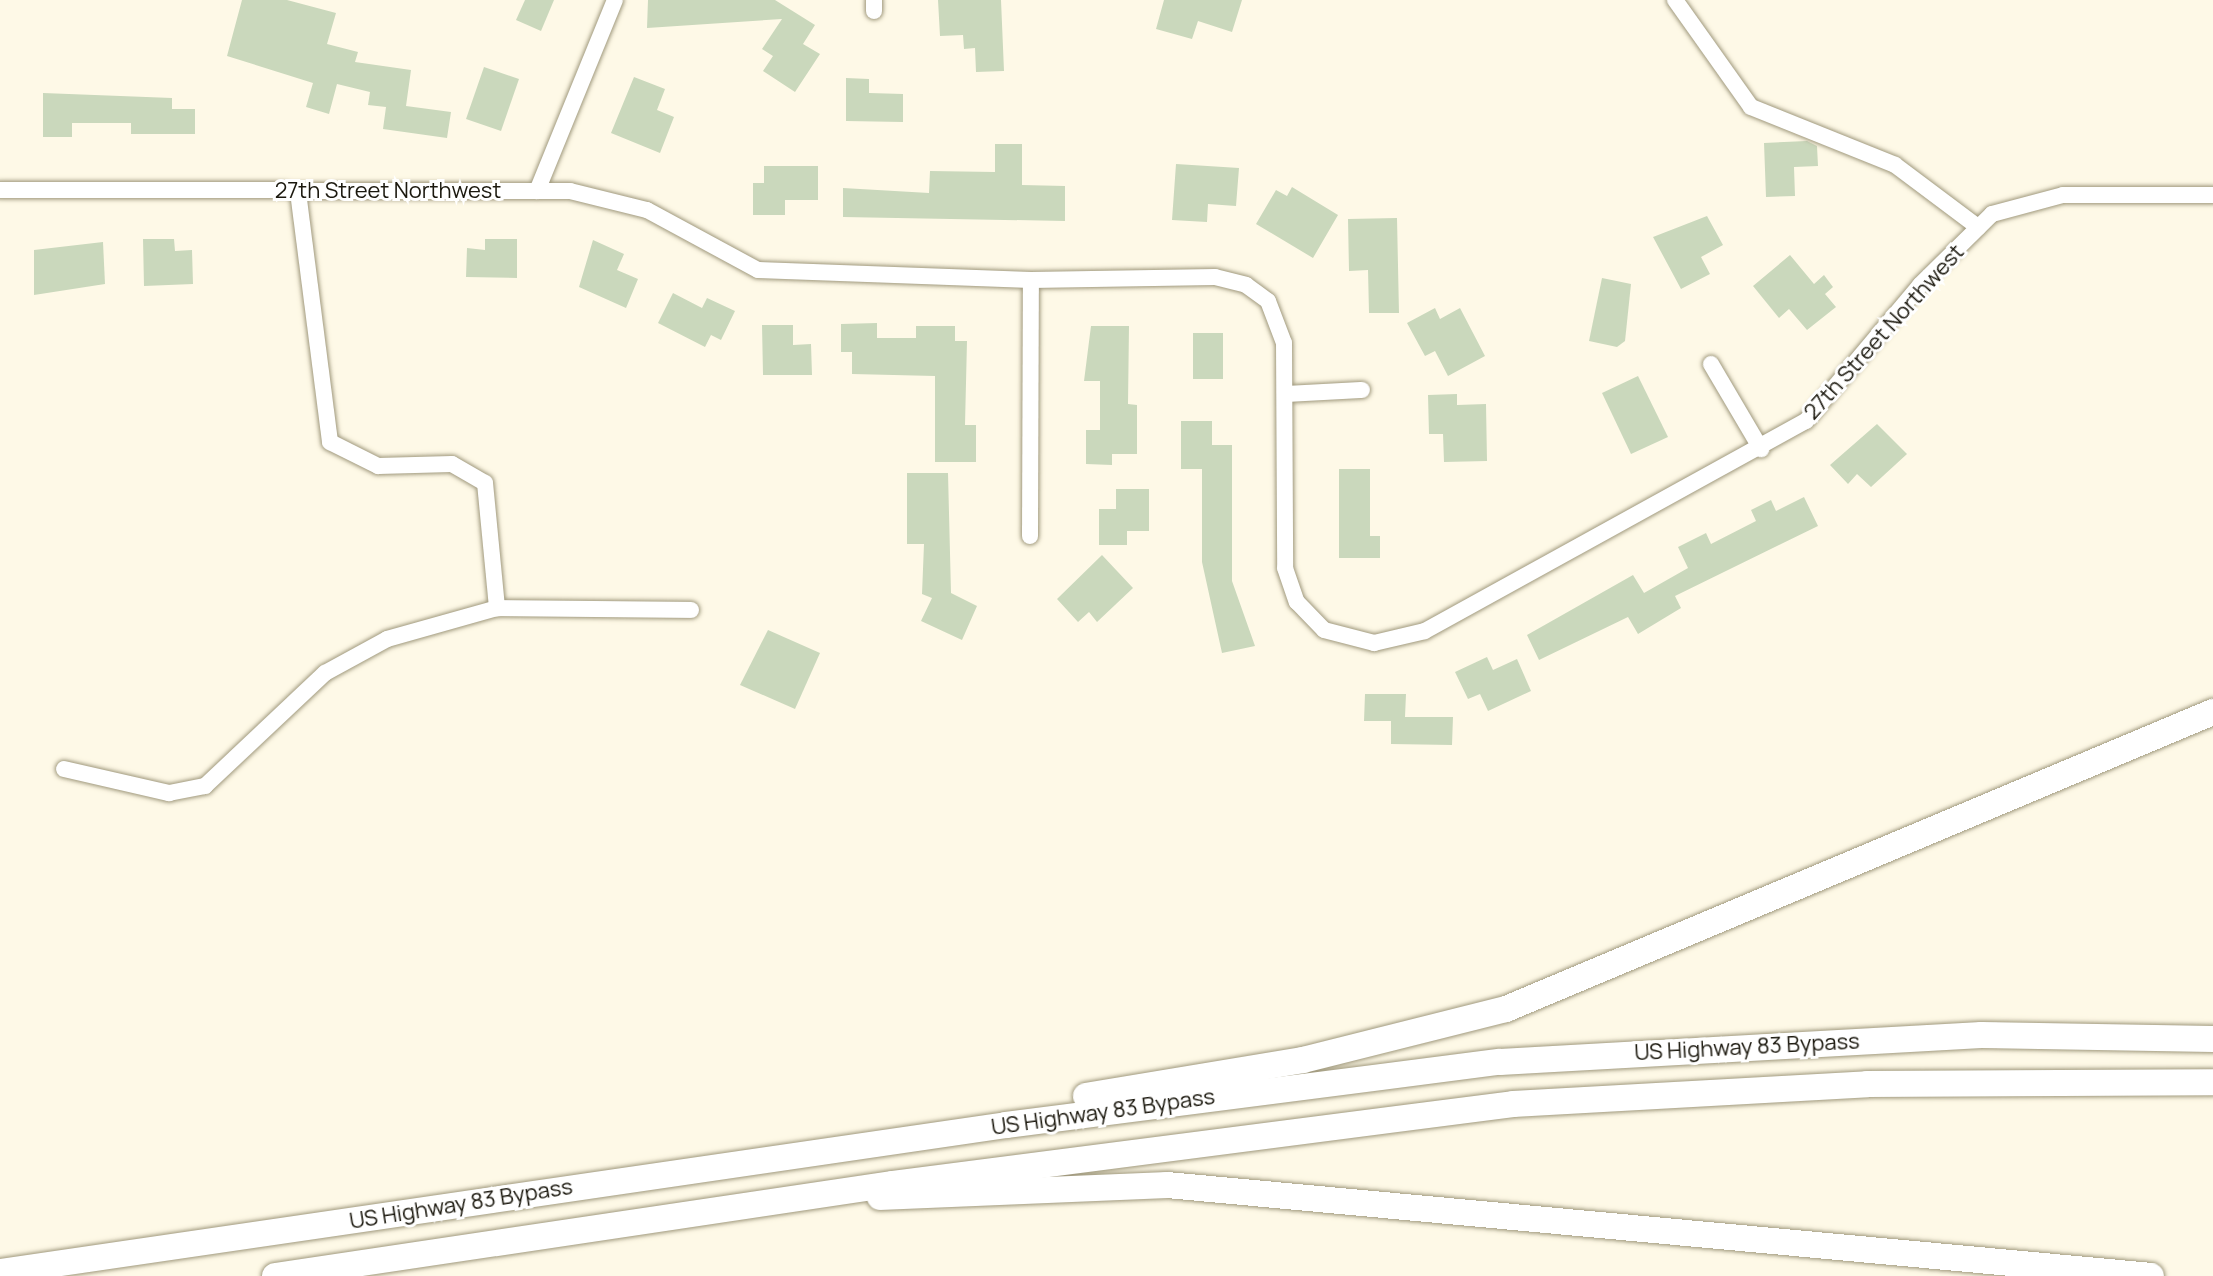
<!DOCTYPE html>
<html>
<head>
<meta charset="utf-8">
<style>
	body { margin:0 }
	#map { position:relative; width:2213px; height:1276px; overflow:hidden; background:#fef9e7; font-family:Manrope,sans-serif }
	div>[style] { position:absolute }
	.building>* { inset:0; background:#cad8bc }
	.roads { filter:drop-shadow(0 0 2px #a0997d) drop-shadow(0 0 2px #a0997d) }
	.minor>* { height:16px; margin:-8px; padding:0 8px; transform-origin:8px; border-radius:8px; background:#fff }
	.trunk>* { height:26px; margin:-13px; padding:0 13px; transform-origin:13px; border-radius:13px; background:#fff }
	span { translate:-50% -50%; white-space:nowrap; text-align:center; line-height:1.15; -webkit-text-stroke:6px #fff; paint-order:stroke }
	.street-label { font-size:22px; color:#1b180e }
</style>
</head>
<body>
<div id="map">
	<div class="building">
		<i style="clip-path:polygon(242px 0,287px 0,336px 13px,327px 44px,358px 52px,355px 62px,411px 70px,406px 106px,451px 112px,447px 138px,383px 129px,386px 107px,368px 105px,370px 92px,337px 84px,329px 114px,306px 107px,313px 83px,227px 56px)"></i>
		<i style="clip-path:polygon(525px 0,554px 0,541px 31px,516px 20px)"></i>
		<i style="clip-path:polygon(648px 0,775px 0,815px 25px,803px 44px,820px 54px,795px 92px,763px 71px,773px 56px,762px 49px,782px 19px,647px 28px)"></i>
		<i style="clip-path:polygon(938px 0,1001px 0,1004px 71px,976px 72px,975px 48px,964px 49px,963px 35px,940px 36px)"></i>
		<i style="clip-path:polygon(1164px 0,1242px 0,1232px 32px,1198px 21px,1192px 39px,1156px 29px)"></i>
		<i style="clip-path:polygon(484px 67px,519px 79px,501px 131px,466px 119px)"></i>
		<i style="clip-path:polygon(634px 77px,665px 89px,657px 110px,674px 117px,660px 153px,611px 133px)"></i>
		<i style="clip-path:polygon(846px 78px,869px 79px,869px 93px,903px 94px,903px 122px,846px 121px)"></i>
		<i style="clip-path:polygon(43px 93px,172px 98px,172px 109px,195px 109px,195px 134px,131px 134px,131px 123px,72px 123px,72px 137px,43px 137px)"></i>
		<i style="clip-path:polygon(1807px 141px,1817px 146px,1818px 166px,1794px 167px,1795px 196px,1766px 197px,1764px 143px)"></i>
		<i style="clip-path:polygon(995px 144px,1022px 144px,1022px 185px,1065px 186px,1065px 221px,843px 217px,843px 188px,929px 193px,930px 171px,995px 172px)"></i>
		<i style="clip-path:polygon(1176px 164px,1239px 168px,1236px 206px,1208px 204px,1207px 222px,1172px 220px)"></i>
		<i style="clip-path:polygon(764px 166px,818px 166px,818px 200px,785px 200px,785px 215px,753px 215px,753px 183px,764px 183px)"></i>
		<i style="clip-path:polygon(1292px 187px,1338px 215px,1313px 258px,1256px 224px,1276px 190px,1287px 196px)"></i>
		<i style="clip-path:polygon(1707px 216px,1723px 245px,1701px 257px,1710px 274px,1681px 289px,1653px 237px)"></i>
		<i style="clip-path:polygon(1397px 218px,1399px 313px,1369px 313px,1368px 270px,1349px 271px,1348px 219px)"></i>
		<i style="clip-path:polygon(143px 239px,174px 239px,175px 251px,192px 250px,193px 284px,144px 286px)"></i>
		<i style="clip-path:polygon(485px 239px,517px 239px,517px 278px,466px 277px,467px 248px,485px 250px)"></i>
		<i style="clip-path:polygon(593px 240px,624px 254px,617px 270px,638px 279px,626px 308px,579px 287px)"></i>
		<i style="clip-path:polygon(103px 242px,105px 284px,34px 295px,34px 250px)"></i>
		<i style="clip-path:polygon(1790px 255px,1814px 284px,1824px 275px,1833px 287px,1825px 294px,1836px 307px,1807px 330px,1789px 309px,1779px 318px,1753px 286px)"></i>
		<i style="clip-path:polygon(1602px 278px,1631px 284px,1625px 341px,1617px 347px,1589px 341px)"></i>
		<i style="clip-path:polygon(673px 293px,702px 308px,707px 298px,735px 311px,721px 340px,711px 335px,705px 347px,658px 323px)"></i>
		<i style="clip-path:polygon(1435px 308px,1440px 319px,1460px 308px,1485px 356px,1448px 376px,1435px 351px,1425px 356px,1407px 323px)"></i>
		<i style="clip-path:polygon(877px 323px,877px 338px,916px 338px,916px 326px,955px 326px,955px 341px,967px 341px,965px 425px,976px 425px,976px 462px,935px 462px,935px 376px,852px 374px,852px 352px,841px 352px,841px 324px)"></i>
		<i style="clip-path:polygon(762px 325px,793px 325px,793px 345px,811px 344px,812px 375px,763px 375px)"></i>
		<i style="clip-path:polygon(1091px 326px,1129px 326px,1128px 404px,1137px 405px,1137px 454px,1112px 454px,1112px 465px,1086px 464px,1086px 430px,1100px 430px,1100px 381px,1084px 381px)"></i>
		<i style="clip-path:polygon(1193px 333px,1223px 333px,1223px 379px,1193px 379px)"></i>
		<i style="clip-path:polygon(1638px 376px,1668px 437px,1631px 454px,1602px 393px)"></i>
		<i style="clip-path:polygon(1457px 394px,1457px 405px,1486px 404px,1487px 461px,1444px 462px,1443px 434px,1429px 434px,1428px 395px)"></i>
		<i style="clip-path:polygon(1181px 421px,1212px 421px,1212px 445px,1232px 445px,1232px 581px,1255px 646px,1222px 653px,1202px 562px,1202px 469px,1181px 469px)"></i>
		<i style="clip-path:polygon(1877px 424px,1907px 454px,1871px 487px,1857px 474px,1848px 484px,1830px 465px)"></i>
		<i style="clip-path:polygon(1339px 469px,1370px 469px,1370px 536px,1380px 536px,1380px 558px,1339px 558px)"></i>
		<i style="clip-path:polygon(907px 473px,948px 473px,951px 593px,977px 606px,962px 640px,921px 621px,932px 598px,922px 594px,924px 544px,907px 544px)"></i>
		<i style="clip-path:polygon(1116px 489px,1149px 489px,1149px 531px,1127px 531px,1127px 545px,1099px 545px,1099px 509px,1116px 509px)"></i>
		<i style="clip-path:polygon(1804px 497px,1818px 526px,1675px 596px,1681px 608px,1638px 634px,1628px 617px,1539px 660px,1527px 635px,1633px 575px,1644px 593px,1688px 568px,1678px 547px,1706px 533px,1711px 544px,1756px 521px,1751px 510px,1771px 500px,1776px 511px)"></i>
		<i style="clip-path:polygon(1102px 555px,1133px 588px,1097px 622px,1089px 612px,1078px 622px,1057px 599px)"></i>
		<i style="clip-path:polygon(768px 630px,820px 653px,795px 709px,740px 685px)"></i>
		<i style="clip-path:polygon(1487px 657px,1493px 670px,1517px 659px,1531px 691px,1488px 711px,1480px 694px,1468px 699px,1455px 672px)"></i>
		<i style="clip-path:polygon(1365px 694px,1406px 694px,1405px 717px,1453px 717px,1452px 745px,1391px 744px,1391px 721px,1364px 721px)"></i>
	</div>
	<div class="roads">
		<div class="minor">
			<i style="left:874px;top:0;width:11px;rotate:90deg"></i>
			<i style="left:1675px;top:0;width:131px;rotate:54.6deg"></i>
			<i style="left:1751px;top:107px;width:155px;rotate:21.9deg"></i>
			<i style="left:1895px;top:165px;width:104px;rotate:36.8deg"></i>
			<i style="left:0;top:190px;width:570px;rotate:0.1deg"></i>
			<i style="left:570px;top:191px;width:79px;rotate:13.9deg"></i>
			<i style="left:647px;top:210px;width:126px;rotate:28.4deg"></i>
			<i style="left:758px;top:270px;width:273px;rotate:2.1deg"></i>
			<i style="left:1031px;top:280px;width:184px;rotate:-0.9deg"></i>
			<i style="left:1215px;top:277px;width:32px;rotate:14deg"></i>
			<i style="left:1246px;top:285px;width:27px;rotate:36deg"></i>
			<i style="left:1268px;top:301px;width:45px;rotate:69.1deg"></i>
			<i style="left:1284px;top:343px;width:225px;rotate:89.7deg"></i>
			<i style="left:1285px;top:568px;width:36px;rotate:71deg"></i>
			<i style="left:1297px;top:602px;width:39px;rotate:46deg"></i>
			<i style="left:1324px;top:630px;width:52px;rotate:14.6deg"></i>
			<i style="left:1374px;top:643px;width:52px;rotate:-13.2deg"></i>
			<i style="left:1425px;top:631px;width:435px;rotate:-28.9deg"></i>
			<i style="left:1806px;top:421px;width:177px;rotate:-50deg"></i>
			<i style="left:1920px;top:285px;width:101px;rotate:-44.6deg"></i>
			<i style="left:1992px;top:214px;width:73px;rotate:-15deg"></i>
			<i style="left:2063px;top:195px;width:150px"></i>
			<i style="left:537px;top:191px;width:206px;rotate:-67.8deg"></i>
			<i style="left:298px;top:192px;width:252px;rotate:82.7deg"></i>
			<i style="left:330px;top:442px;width:54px;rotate:26.6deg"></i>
			<i style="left:378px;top:466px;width:74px;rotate:-1.5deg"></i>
			<i style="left:452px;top:464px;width:38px;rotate:30deg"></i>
			<i style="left:485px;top:483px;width:126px;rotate:84.5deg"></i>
			<i style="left:497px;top:608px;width:194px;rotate:0.6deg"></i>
			<i style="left:1711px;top:364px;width:99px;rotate:59.5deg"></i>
			<i style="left:1285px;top:394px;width:77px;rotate:-3deg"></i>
			<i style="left:1030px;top:536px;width:256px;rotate:-89.8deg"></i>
			<i style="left:64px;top:769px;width:108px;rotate:12.9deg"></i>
			<i style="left:169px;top:793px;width:37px;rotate:-11deg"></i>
			<i style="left:205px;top:786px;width:165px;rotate:-43.3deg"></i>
			<i style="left:325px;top:673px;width:71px;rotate:-28.7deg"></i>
			<i style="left:387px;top:639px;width:114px;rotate:-15.7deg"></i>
		</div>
		<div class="trunk">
			<i style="left:1086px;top:1096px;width:220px;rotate:-9.4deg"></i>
			<i style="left:1303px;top:1060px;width:209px;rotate:-14.1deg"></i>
			<i style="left:1506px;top:1009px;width:767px;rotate:-22.79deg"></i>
			<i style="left:880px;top:1197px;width:287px;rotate:-2.4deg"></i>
			<i style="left:1167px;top:1185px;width:988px;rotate:5.28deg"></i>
			<i style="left:0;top:1272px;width:1017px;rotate:-8.31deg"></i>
			<i style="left:1006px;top:1125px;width:498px;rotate:-7.3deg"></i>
			<i style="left:1500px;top:1062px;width:482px;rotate:-3.2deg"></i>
			<i style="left:1981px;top:1035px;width:232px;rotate:1deg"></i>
			<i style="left:275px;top:1276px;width:625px;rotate:-8.47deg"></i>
			<i style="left:893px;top:1184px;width:625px;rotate:-7.35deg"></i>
			<i style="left:1513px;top:1104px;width:355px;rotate:-3.2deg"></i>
			<i style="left:1867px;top:1084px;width:346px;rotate:-0.3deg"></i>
		</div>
	</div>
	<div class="street-label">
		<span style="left:388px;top:191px">27th Street Northwest</span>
		<span style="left:1884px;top:332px;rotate:-48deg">27th Street Northwest</span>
		<span style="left:1747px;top:1047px;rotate:-3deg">US Highway 83 Bypass</span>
		<span style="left:1103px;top:1112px;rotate:-8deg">US Highway 83 Bypass</span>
		<span style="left:461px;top:1204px;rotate:-9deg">US Highway 83 Bypass</span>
	</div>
</div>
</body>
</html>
